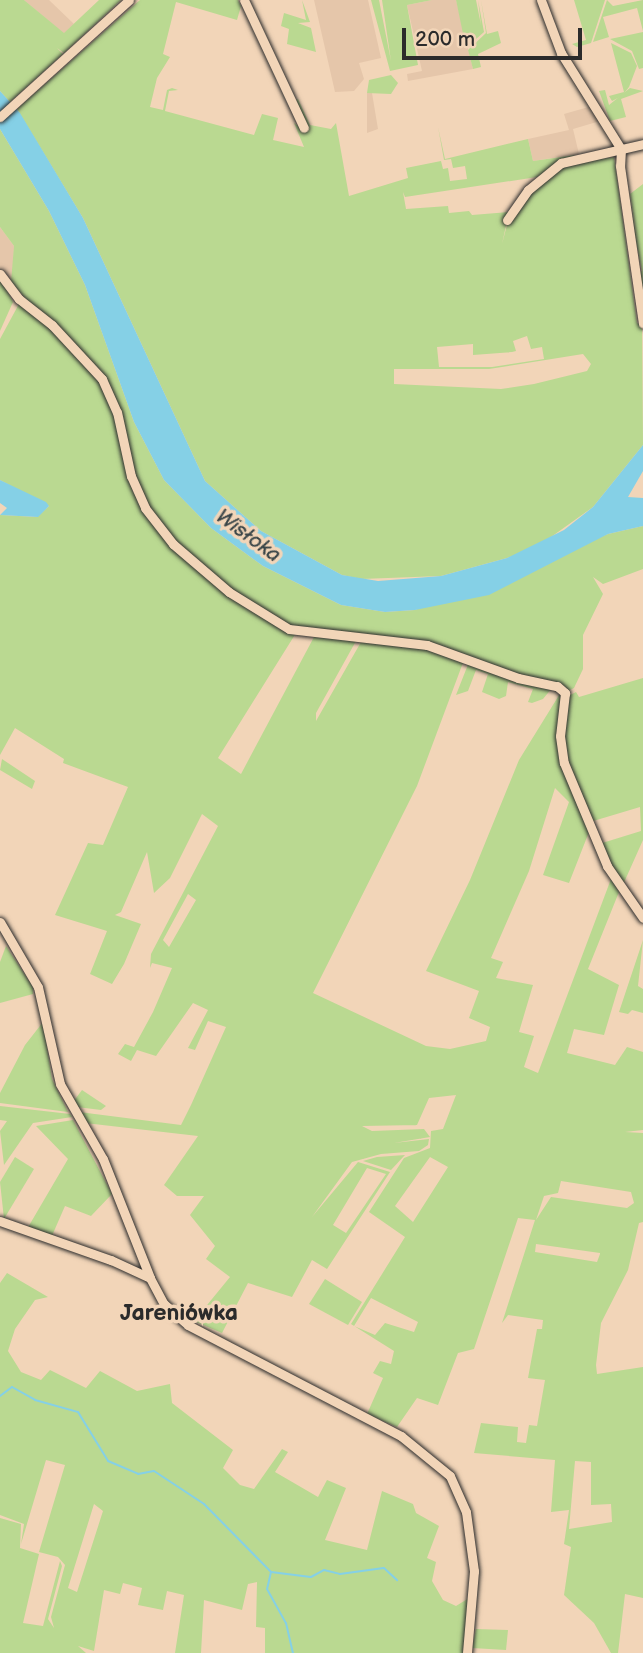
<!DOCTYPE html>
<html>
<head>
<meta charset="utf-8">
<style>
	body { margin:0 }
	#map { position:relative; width:643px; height:1653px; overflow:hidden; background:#f2d5b8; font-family:"Balsamiq Sans",sans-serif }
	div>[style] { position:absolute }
	.built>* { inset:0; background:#e5c6aa }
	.green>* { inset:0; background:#bad991 }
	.water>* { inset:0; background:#85d0e6 }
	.stream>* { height:2px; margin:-1px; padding:0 1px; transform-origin:1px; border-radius:1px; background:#85d0e6 }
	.roads { filter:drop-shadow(0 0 2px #2b2b2b) drop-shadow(0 0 2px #2b2b2b) }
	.minor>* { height:9px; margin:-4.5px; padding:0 4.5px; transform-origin:4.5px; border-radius:4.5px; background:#f2d5b8 }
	span { translate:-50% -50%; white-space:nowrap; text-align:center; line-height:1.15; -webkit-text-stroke:7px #f2d5b8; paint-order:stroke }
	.water-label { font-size:21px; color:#384447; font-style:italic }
	.quarter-label { font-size:23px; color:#2b2b2b; font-weight:700 }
	.scale { position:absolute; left:402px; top:28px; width:180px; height:32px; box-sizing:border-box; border:4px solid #2b2b2b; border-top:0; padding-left:9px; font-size:21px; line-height:24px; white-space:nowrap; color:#2b2b2b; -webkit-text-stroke:5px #f2d5b8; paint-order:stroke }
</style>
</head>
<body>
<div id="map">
	<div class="built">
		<i style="clip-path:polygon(24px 0,49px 0,74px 24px,64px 34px)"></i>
		<i style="clip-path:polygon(314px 0,368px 0,381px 58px,359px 63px,364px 79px,354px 91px,335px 92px)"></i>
		<i style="clip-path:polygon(432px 0,456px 0,473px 69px,408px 81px,407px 74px,422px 71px,407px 5px)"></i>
		<i style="clip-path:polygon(367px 93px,372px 93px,378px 129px,367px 133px)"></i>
		<i style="clip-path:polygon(592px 106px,600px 121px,573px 129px,579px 154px,533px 161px,528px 139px,569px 130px,564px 114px)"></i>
		<i style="clip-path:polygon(0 227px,14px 246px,13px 279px,7px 287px,0 277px)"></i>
	</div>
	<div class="green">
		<i style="clip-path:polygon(0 0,24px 0,64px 33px,99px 0,121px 0,64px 53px,57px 48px,63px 54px,10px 102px,0 91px)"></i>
		<i style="clip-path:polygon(evenodd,140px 0,238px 0,241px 6px,237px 20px,176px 2px,163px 54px,170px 57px,157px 78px,150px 107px,163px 110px,167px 90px,172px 88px,178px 90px,169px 91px,165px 111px,254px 135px,262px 114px,278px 118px,273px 140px,304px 147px,294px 123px,306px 132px,294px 101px,298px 99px,310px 125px,331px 129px,336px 123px,349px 196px,408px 178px,406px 168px,441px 161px,443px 169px,448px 168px,450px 181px,467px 179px,465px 166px,453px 168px,451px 159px,444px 160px,438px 127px,445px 159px,528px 139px,533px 161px,575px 155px,537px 177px,405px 197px,403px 192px,406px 209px,448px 206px,449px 213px,469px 211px,472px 215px,509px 212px,502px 244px,508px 221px,525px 195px,561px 165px,614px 157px,637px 323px,642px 325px,643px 445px,593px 507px,537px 547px,507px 558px,441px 576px,361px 579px,342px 575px,261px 531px,205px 481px,83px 218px,17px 109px,140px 0,527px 336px,531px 349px,542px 347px,544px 359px,492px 367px,439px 367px,437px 347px,473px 344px,473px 355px,512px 352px,516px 351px,513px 341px,527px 336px,140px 0,583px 354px,591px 364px,587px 371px,534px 384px,501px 389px,394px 384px,394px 369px,489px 369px,583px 354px)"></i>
		<i style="clip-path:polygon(302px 0,310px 22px,298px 23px,311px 28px,316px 52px,287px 44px,289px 29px,281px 26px,284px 13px,306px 20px)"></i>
		<i style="clip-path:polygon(371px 0,379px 0,391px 61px,382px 0,432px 0,407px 5px,418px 65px,390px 71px)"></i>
		<i style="clip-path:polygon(456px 0,476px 0,481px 25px,478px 0,484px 32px,466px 48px)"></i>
		<i style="clip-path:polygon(481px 0,487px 34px,498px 31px,501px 43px,478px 54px,481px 67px,473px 69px,468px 50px,486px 33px)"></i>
		<i style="clip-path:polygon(574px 0,605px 0,591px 43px,577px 47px,572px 44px,586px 40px)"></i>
		<i style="clip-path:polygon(607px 0,613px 6px,643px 0,643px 31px,637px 8px,603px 17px,609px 37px,593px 42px)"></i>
		<i style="clip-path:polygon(643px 32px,643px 68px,639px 69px,632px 51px,610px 39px)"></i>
		<i style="clip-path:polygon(611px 43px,631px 53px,637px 66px,629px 87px,622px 96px,612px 101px,609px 96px,624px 92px)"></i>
		<i style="clip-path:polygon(391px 75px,398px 83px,391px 94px,367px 93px,369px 80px)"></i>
		<i style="clip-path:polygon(630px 88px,643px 91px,621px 99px,626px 117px,610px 121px,599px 91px,605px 90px,609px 105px)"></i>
		<i style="clip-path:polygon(0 129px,49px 211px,85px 285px,134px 422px,164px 480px,211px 528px,263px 566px,341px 605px,385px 612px,415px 610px,608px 534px,643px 526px,643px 569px,603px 584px,593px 577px,603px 594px,583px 635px,583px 669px,574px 688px,568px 691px,530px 679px,440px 645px,290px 628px,260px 611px,184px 552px,139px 494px,113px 396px,11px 282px,14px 246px,0 227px)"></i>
		<i style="clip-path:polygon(643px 184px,643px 314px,638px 272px,642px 271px,627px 198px,629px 194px,638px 245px,630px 194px)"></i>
		<i style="clip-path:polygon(0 277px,13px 302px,0 331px)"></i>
		<i style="clip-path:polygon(evenodd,20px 302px,63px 338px,109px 395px,133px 492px,191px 563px,296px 633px,218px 758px,241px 774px,314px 637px,356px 641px,316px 713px,316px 721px,361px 642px,425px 647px,464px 660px,417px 786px,313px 993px,426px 1046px,450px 1049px,486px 1041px,490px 1027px,469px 1018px,479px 991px,426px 971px,470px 880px,519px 760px,561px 692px,557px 732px,589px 832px,569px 883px,543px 875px,569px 802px,555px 788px,529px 871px,491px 958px,503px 962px,496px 978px,533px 985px,519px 1032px,534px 1036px,524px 1067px,538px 1073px,611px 879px,619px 892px,588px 969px,619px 985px,604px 1035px,574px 1029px,567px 1053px,615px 1065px,627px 1047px,643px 1052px,643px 1130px,625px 1132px,643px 1133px,643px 1222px,639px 1223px,628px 1270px,601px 1323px,596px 1365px,597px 1374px,643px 1367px,643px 1598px,625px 1594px,618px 1653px,611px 1653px,594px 1623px,564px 1595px,571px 1547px,564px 1544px,569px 1510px,551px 1512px,555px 1460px,474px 1453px,481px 1423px,518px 1427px,517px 1442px,526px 1443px,529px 1425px,537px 1426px,545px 1380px,528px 1378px,537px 1329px,542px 1329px,543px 1320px,508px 1315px,502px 1323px,535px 1220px,518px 1218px,474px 1349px,458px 1353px,438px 1405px,417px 1398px,397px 1427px,367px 1414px,383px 1378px,373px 1373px,380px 1361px,391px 1364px,394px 1351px,351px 1324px,405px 1237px,369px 1212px,404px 1158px,430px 1148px,431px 1131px,443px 1129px,456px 1095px,429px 1098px,417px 1125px,362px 1126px,372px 1131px,424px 1129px,430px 1137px,394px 1143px,429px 1139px,428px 1145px,419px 1151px,381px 1154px,352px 1162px,312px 1217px,358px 1162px,390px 1172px,327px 1269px,312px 1260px,292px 1297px,248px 1283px,222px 1333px,194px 1321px,230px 1277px,206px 1259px,215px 1246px,190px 1215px,204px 1196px,177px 1196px,164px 1185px,198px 1136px,85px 1123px,79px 1112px,181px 1125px,191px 1105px,226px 1027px,208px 1021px,195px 1050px,188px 1048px,208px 1010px,193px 1003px,156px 1056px,137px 1050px,131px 1061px,118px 1054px,125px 1044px,134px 1047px,153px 1012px,172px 968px,152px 963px,150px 968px,151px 954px,218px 826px,202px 814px,170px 878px,154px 893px,147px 852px,121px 912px,115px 915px,141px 924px,124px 964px,112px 984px,90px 974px,107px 931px,55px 915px,88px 843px,103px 845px,128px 787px,63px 763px,64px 759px,15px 728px,0 755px,0 515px,37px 517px,49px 506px,0 480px,0 339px,20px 302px,188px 894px,196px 900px,169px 947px,163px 940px,188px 894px,20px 302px,430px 1157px,448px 1167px,413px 1222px,395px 1206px,430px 1157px,20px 302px,367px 1168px,386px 1174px,346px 1233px,333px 1225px,367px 1168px,20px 302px,561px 1181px,631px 1192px,634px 1203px,627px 1208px,551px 1197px,536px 1220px,544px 1196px,558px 1193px,561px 1181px,20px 302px,536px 1244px,600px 1253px,600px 1254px,597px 1262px,535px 1252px,536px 1244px,20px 302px,371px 1298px,418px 1322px,414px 1332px,385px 1323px,375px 1335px,354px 1326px,371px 1298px,20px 302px,575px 1461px,591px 1462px,591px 1505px,611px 1504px,612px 1522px,569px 1529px,575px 1461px)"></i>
		<i style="clip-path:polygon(469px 662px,552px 688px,543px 699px,532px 703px,528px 702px,533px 689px,508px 682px,506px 696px,499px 699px,482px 692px,488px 674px,476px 670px,468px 691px,456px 695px)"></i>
		<i style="clip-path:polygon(643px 678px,643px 840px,622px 887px,599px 844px,641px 831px,640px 807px,590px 822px,564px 753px,563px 725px,570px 695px,576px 692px,579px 697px)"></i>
		<i style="clip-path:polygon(2px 759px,35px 781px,32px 789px,0 770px)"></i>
		<i style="clip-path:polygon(643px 940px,638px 986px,643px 989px,643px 1013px,632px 1010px,628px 1014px,619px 1012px)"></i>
		<i style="clip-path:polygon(6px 946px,33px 987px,33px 994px,0 1003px,0 962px)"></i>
		<i style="clip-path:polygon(43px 1022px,52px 1079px,68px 1112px,0 1103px,0 1093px,25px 1045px)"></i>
		<i style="clip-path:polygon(82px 1090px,106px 1106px,101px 1110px,77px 1107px,73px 1102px)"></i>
		<i style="clip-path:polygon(0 1106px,70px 1114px,72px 1117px,33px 1123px,4px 1165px,0 1131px,7px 1121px,0 1120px)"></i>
		<i style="clip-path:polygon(73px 1120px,112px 1194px,91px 1216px,65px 1206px,51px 1238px,27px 1229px,68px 1159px,36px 1126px)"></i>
		<i style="clip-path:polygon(405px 1155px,391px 1170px,363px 1161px,377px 1157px)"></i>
		<i style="clip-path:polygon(15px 1157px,34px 1169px,4px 1219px,0 1182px)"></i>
		<i style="clip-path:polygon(evenodd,7px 1273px,48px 1297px,35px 1300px,15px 1329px,8px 1351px,21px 1372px,41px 1380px,50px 1370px,86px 1388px,100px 1371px,137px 1391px,170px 1384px,172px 1403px,233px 1450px,223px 1468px,240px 1485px,254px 1489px,282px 1449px,288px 1452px,275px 1472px,318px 1497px,327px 1480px,346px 1488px,325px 1540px,367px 1550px,382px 1491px,413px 1504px,416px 1513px,439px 1526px,427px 1558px,436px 1562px,432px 1581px,443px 1600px,456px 1606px,469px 1598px,463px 1653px,265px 1653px,265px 1628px,256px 1627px,257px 1582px,248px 1584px,242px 1610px,204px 1600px,201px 1653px,175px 1653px,184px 1595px,167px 1591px,163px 1610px,138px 1605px,142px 1588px,123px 1583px,120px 1594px,104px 1590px,94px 1651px,78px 1646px,86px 1653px,0 1653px,0 1518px,21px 1524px,20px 1548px,39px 1554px,23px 1623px,43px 1626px,60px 1561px,62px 1566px,48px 1619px,54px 1628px,51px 1617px,65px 1565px,58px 1557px,39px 1552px,65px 1465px,46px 1460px,21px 1544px,24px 1524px,0 1515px,0 1283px,7px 1273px,94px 1504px,103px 1511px,77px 1592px,68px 1588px,94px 1504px)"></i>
		<i style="clip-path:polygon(325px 1279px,362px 1302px,348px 1325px,309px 1304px)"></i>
		<i style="clip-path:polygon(476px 1629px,508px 1630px,506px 1650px,472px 1648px)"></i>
	</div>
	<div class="water">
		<i style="clip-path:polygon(0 91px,20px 113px,83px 218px,205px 481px,261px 531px,342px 575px,378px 581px,441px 576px,507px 558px,564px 530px,593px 507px,643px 445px,643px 471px,628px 497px,643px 498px,643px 526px,608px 534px,489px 595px,415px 610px,385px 612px,341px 605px,263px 566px,211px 528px,164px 480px,134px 422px,85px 285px,49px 211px,0 129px)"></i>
		<i style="clip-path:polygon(0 480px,46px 502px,49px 506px,38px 517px,0 515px,7px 508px,0 503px)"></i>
	</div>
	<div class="stream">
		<i style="left:0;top:1396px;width:15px;rotate:-37deg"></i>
		<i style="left:12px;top:1387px;width:26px;rotate:29deg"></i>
		<i style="left:35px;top:1400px;width:45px;rotate:15.6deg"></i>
		<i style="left:78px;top:1412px;width:57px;rotate:58.5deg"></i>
		<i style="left:108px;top:1461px;width:33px;rotate:23deg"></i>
		<i style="left:138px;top:1474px;width:16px;rotate:-11deg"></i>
		<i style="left:154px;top:1471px;width:60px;rotate:33.4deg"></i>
		<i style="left:204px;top:1504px;width:95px;rotate:45.4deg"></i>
		<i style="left:271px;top:1572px;width:40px;rotate:7.1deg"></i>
		<i style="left:311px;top:1577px;width:15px;rotate:-28deg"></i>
		<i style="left:324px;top:1570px;width:16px;rotate:14deg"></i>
		<i style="left:340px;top:1574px;width:44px;rotate:-7.8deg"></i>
		<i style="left:384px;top:1568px;width:18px;rotate:43deg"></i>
		<i style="left:271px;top:1572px;width:17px;rotate:103deg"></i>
		<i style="left:267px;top:1589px;width:39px;rotate:61deg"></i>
		<i style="left:286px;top:1623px;width:31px;rotate:77deg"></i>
	</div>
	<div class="roads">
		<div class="minor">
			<i style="left:244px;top:0;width:141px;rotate:64.9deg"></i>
			<i style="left:541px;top:0;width:57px;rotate:69.3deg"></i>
			<i style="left:561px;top:53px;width:113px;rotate:58deg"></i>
			<i style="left:0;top:117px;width:174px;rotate:-42.2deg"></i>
			<i style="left:621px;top:149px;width:17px;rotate:93deg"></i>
			<i style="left:620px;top:166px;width:159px;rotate:81.7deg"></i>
			<i style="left:507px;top:220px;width:37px;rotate:-55deg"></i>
			<i style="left:528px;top:190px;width:43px;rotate:-39.3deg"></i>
			<i style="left:561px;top:163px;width:84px;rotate:-13deg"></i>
			<i style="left:0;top:274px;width:31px;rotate:53deg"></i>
			<i style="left:19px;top:299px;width:42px;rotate:38.2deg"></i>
			<i style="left:52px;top:325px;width:74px;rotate:47.2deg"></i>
			<i style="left:102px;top:379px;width:36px;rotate:66deg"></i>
			<i style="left:117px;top:412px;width:66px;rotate:77.7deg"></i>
			<i style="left:131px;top:476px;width:35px;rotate:66deg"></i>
			<i style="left:145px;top:508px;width:46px;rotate:52.1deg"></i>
			<i style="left:173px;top:544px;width:74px;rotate:40.6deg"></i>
			<i style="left:229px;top:592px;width:70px;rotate:31.7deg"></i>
			<i style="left:289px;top:629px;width:139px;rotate:6.6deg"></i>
			<i style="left:427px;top:645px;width:97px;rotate:19.9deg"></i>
			<i style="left:518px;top:678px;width:40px;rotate:12deg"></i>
			<i style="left:557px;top:686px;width:11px;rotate:41deg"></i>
			<i style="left:565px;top:693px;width:43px;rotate:96.6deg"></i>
			<i style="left:560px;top:736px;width:27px;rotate:82deg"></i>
			<i style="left:564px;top:763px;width:112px;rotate:67.3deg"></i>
			<i style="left:607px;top:866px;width:63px;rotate:55.3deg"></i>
			<i style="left:0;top:922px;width:75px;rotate:59.7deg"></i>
			<i style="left:38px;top:987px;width:99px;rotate:77.2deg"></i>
			<i style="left:60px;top:1084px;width:86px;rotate:60.2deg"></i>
			<i style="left:103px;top:1159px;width:128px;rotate:68.4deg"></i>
			<i style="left:150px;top:1278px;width:30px;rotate:62deg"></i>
			<i style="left:164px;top:1304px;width:32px;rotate:41deg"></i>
			<i style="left:188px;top:1325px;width:240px;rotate:27.5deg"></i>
			<i style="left:401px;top:1436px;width:63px;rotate:39.2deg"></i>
			<i style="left:450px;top:1476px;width:39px;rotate:66deg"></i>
			<i style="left:466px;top:1512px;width:60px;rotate:82.3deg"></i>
			<i style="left:474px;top:1571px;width:82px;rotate:94.9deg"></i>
			<i style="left:0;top:1221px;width:118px;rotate:19.4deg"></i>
			<i style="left:111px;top:1260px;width:43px;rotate:24.8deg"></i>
		</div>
	</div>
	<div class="water-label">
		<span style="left:248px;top:536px;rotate:36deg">Wisłoka</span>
	</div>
	<div class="quarter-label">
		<span style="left:179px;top:1313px">Jareniówka</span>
	</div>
	<div class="scale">200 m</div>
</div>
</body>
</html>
